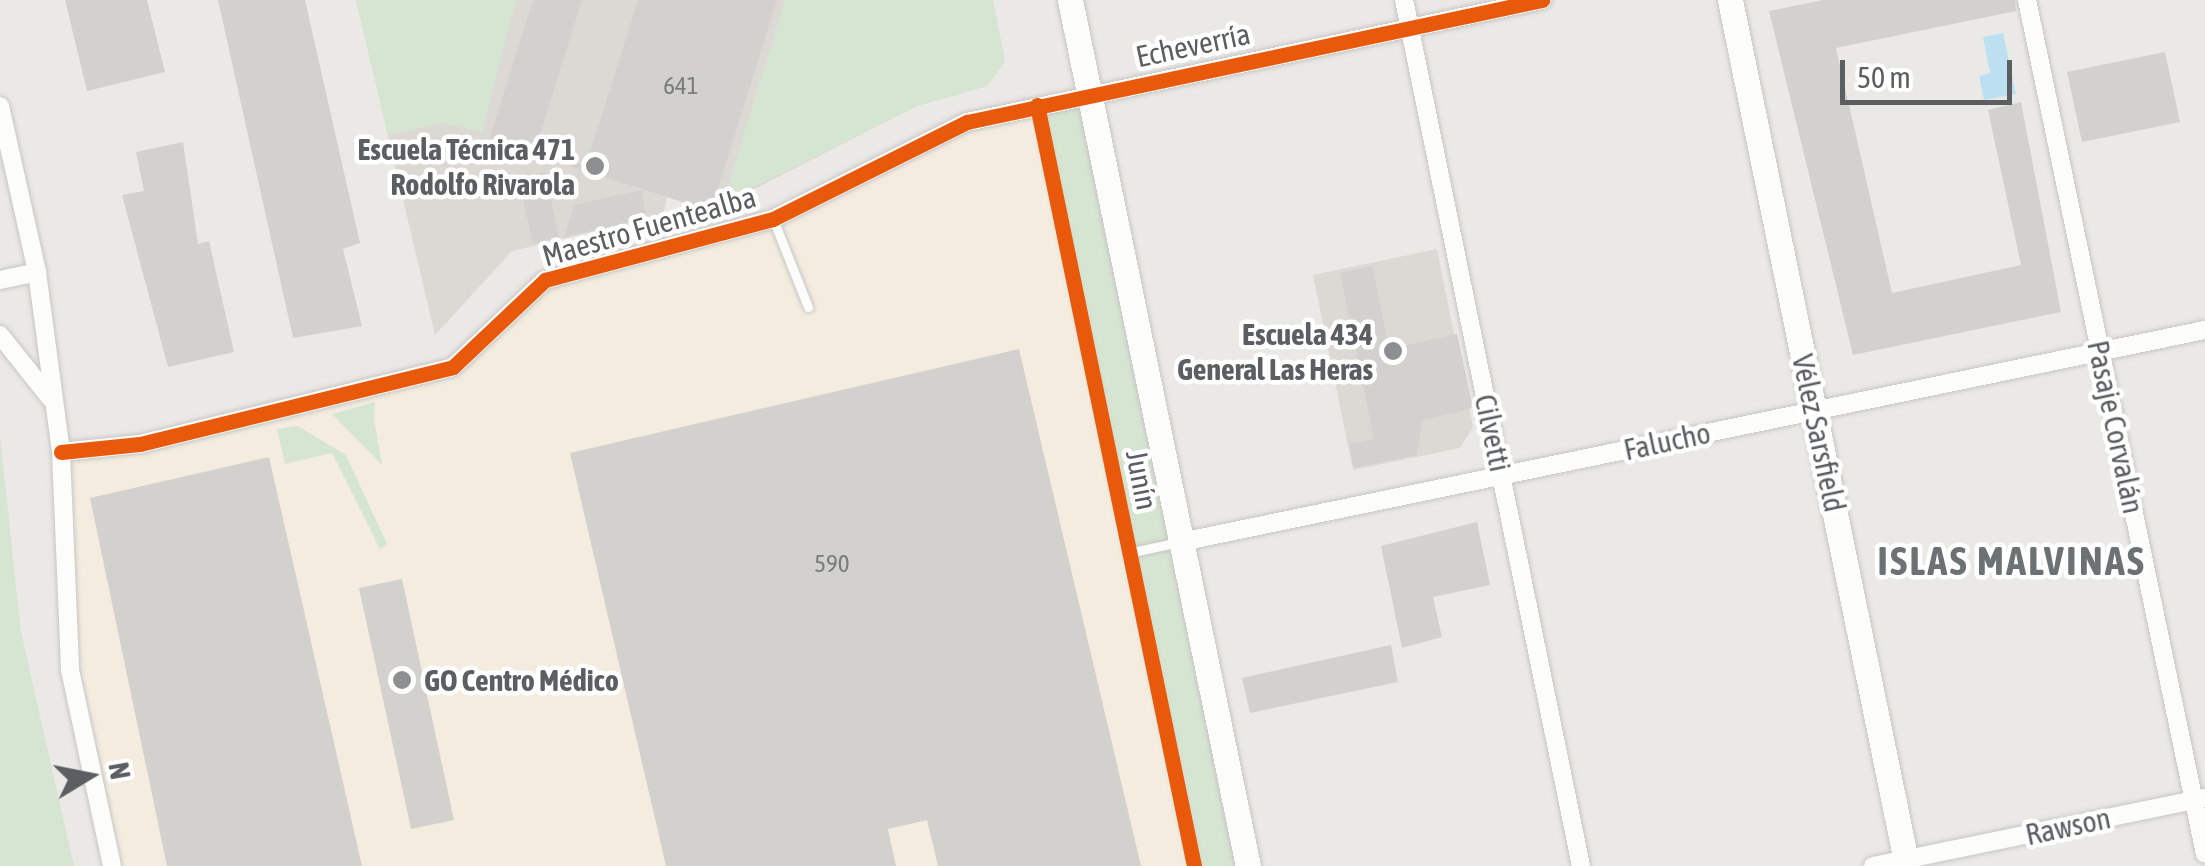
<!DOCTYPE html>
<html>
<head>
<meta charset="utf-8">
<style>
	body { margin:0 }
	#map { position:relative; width:2205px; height:866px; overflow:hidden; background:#ebe9e5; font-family:"Asap Condensed",sans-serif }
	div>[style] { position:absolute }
	.commercial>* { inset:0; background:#f4eddf }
	.education>* { inset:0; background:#dcd9d5 }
	.green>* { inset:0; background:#d6e5d1 }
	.water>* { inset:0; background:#bce0f2 }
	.building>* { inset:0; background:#d2d1ce }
	.roads { filter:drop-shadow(0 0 2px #c6c6c6) drop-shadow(0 0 2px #c6c6c6) }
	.service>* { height:9px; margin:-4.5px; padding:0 4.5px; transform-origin:4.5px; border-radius:4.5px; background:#fcfcfb }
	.minor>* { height:18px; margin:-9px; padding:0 9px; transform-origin:9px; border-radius:9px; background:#fcfcfb }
	.secondary>* { height:25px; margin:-12.5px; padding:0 12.5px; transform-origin:12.5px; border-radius:12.5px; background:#fcfcfb }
	.cycleway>* { height:15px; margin:-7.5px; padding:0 7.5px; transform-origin:7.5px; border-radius:7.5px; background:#e8590c }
	.dots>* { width:28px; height:28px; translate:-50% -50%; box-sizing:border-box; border:5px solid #fff; border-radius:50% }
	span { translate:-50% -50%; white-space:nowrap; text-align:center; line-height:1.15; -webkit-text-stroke:9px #fff; paint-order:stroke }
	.number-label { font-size:25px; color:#7a7d7e }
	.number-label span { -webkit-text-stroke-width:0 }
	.street-label { font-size:30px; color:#5b5f62 }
	.poi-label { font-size:30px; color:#5b5f62; font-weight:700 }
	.right { translate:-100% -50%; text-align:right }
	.left { translate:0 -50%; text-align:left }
	.district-label { font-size:40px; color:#6c7174; font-weight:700; letter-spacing:2.5px }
	.north { position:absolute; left:40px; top:726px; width:100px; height:100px; -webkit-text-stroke:8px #fff; paint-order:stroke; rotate:80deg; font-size:28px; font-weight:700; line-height:40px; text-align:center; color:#5b5f62 }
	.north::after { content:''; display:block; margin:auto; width:35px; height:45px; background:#5b5f62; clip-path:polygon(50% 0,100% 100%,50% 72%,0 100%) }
	.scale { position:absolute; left:1840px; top:60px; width:172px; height:45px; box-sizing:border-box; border:5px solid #5b5f62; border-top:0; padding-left:12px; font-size:30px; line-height:35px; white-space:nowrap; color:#5b5f62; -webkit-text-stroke:8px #fff; paint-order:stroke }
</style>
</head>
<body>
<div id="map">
	<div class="commercial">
		<i style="clip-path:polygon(1037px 105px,1194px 866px,112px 866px,70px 670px,61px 452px,453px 367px,545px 280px,773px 219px,967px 122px)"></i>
	</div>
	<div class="education">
		<i style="clip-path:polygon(356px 0,993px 0,1005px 62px,987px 86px,917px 106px,711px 211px,667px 197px,663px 215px,512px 251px,435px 335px)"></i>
		<i style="clip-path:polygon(1437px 249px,1473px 427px,1460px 448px,1353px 470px,1313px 275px)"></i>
	</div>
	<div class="green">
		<i style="clip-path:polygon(356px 0,516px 0,482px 132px,443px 123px,388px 135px)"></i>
		<i style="clip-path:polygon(785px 0,993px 0,1005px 62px,987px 86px,917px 106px,723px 202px)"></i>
		<i style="clip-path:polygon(1089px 94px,1248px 866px,1194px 866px,1037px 105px)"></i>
		<i style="clip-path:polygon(375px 402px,374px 419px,382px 465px,332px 414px)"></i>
		<i style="clip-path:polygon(298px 426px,346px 455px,387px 544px,380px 549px,332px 453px,285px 464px,277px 429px)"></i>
		<i style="clip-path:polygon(0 436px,21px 632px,74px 866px,0 866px)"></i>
	</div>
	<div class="water">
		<i style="clip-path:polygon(2003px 33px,2016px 94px,1984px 100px,1979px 76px,1990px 73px,1983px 37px)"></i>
	</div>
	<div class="building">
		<i style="clip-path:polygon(65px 0,147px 0,165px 72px,87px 91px)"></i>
		<i style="clip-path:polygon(218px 0,305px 0,360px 243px,343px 249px,362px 326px,293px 338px)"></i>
		<i style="clip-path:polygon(533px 0,582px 0,534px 154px,489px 140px)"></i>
		<i style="clip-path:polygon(638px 0,777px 0,711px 211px,570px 166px,587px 162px)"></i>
		<i style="clip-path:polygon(1823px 0,2015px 0,2016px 11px,1836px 48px,1892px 293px,2021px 265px,1988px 110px,2021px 102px,2061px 312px,1853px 355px,1769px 11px)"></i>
		<i style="clip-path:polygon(2165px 52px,2180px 122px,2082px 142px,2067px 72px)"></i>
		<i style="clip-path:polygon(183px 142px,198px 244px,209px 241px,234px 352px,168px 367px,122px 195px,144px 191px,136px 152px)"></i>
		<i style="clip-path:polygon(545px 172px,559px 238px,533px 243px,518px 178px)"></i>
		<i style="clip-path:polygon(641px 190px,647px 218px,564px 237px,574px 205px)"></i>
		<i style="clip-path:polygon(1372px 266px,1389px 349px,1457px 334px,1473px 408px,1423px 420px,1417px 455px,1354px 468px,1349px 444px,1374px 439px,1340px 273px)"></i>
		<i style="clip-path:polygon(1019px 349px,1141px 866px,938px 866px,927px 820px,888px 829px,896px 866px,666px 866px,570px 453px)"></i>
		<i style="clip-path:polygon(269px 457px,362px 866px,167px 866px,90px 498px)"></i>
		<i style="clip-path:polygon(1477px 522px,1490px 585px,1433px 597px,1442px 637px,1402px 648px,1381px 546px)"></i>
		<i style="clip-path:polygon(402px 579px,454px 820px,411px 829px,359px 588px)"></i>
		<i style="clip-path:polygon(1391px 645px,1398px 682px,1250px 713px,1242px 678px)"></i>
	</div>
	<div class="roads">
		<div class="service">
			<i style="left:1037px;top:105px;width:777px;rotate:78.34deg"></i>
			<i style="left:773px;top:219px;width:95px;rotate:68.3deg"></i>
			<i style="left:1128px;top:553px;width:52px;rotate:-12.2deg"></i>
		</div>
		<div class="minor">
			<i style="left:1404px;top:0;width:884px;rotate:78.45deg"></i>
			<i style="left:2027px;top:0;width:872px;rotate:78.23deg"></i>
			<i style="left:0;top:106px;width:170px;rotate:77.4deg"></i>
			<i style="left:37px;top:272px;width:182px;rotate:82.4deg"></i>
			<i style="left:61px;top:452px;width:218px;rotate:87.6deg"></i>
			<i style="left:70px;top:670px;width:200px;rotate:77.9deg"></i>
			<i style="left:0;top:280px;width:38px;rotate:-12deg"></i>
			<i style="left:0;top:335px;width:82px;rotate:51.4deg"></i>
			<i style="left:61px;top:452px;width:79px;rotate:-5.8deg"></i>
			<i style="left:140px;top:444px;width:322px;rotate:-13.8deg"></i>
			<i style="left:453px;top:367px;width:127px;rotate:-43.4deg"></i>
			<i style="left:545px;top:280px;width:236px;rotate:-15deg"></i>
			<i style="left:773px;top:219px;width:217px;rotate:-26.6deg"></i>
			<i style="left:967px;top:122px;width:588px;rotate:-11.98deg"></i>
			<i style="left:1181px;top:542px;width:1046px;rotate:-11.7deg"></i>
			<i style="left:1873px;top:866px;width:339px;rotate:-11.6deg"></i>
		</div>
		<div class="secondary">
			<i style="left:1070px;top:0;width:884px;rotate:78.39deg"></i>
			<i style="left:1730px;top:0;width:884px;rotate:78.45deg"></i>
		</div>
	</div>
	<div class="cycleway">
		<i style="left:1037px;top:105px;width:777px;rotate:78.34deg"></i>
		<i style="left:61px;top:452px;width:79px;rotate:-5.8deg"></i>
		<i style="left:140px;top:444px;width:322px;rotate:-13.8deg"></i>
		<i style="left:453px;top:367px;width:127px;rotate:-43.4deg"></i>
		<i style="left:545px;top:280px;width:236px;rotate:-15deg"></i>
		<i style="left:773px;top:219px;width:217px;rotate:-26.6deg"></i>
		<i style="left:967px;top:122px;width:588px;rotate:-11.98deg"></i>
	</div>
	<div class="dots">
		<i style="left:595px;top:166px;background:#8d8f90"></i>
		<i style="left:1393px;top:351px;background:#8d8f90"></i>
		<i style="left:402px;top:680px;background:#8d8f90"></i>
	</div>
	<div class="number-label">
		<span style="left:681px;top:85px">641</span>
		<span style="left:832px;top:563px">590</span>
	</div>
	<div class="street-label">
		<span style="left:1193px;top:45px;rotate:-12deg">Echeverría</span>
		<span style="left:649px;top:226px;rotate:-16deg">Maestro Fuentealba</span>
		<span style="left:2116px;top:427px;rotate:78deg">Pasaje Corvalán</span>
		<span style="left:1493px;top:433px;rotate:78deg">Cilvetti</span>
		<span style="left:1819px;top:433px;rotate:78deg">Vélez Sarsfield</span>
		<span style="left:1667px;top:441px;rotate:-12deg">Falucho</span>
		<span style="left:1142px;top:480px;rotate:79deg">Junín</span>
		<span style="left:2068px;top:826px;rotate:-12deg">Rawson</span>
	</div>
	<div class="poi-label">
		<span class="right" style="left:575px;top:166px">Escuela Técnica 471<br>Rodolfo Rivarola</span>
		<span class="right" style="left:1373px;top:351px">Escuela 434<br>General Las Heras</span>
		<span class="left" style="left:424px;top:680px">GO Centro Médico</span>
	</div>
	<div class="district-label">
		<span style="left:2012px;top:561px">ISLAS MALVINAS</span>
	</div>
	<div class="north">N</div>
	<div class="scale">50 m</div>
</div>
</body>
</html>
